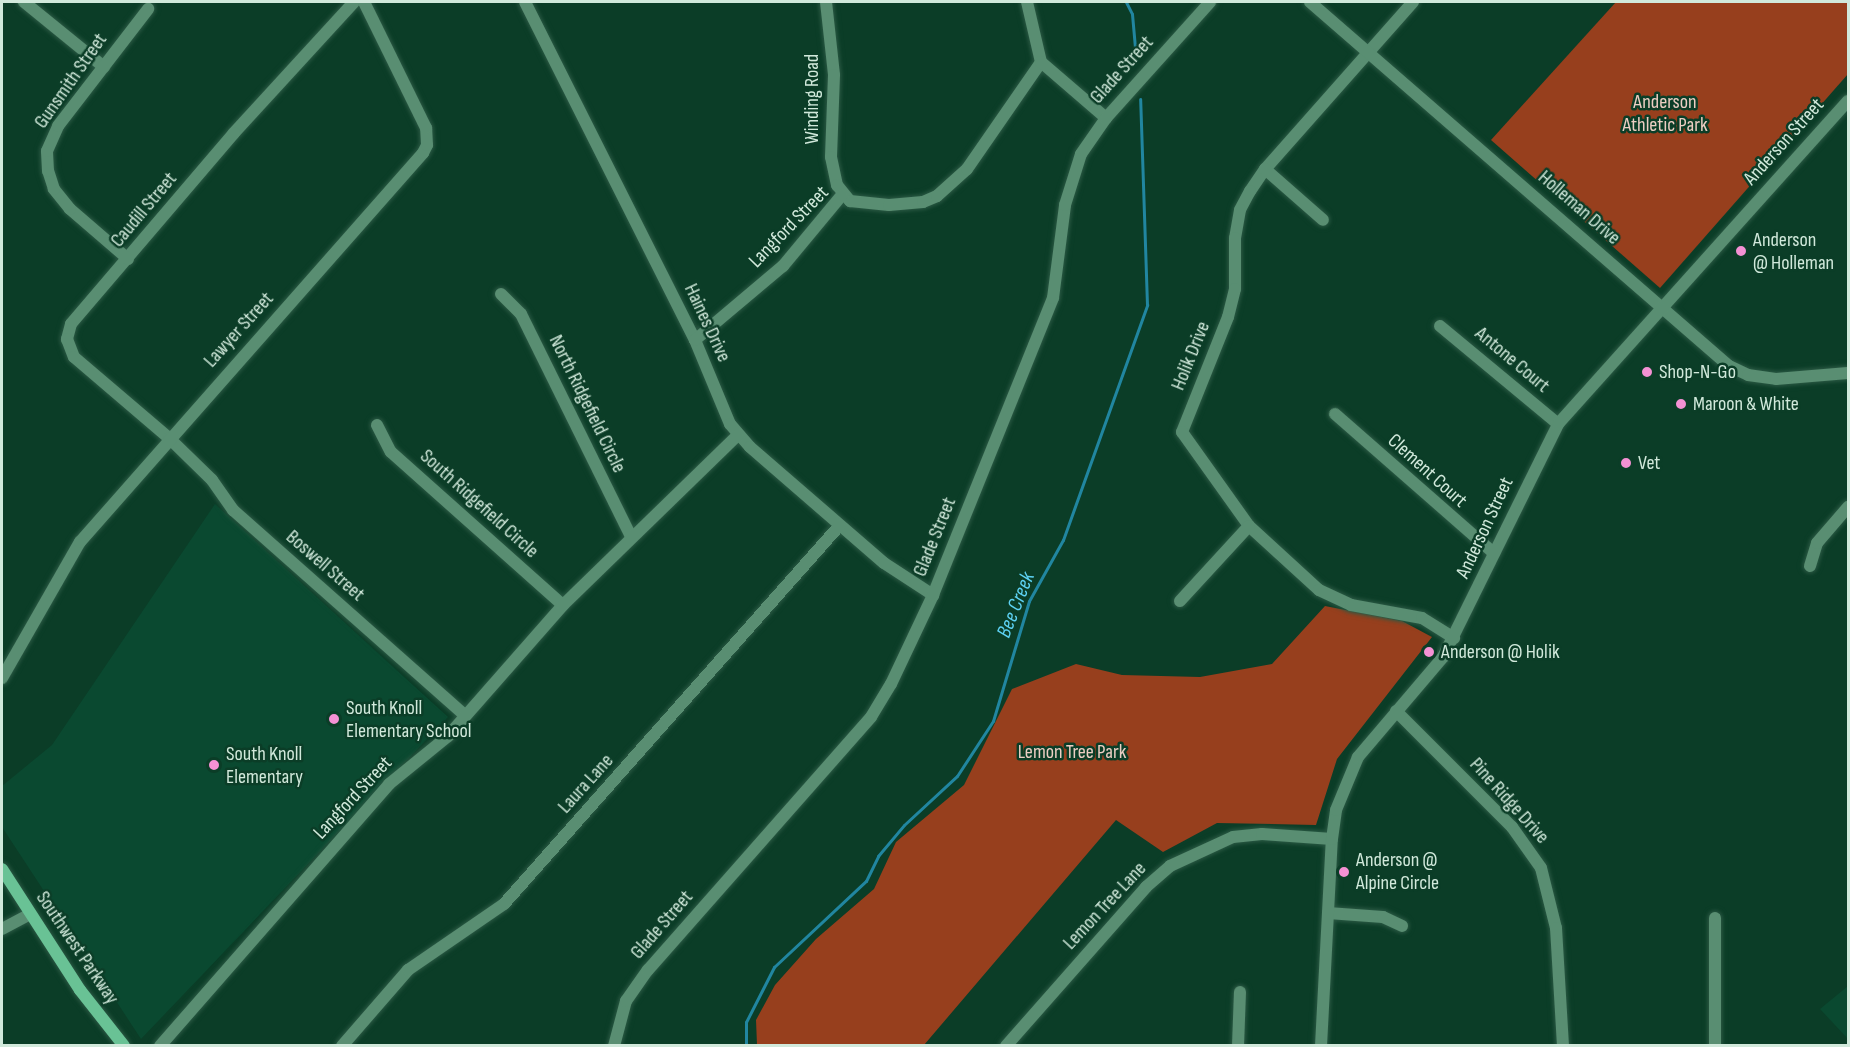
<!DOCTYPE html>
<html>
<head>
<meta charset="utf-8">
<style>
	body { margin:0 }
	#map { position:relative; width:1850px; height:1047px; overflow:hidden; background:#0b3d27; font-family:"Sofia Sans Condensed",sans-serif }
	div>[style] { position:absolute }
	.built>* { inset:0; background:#0a4930 }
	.green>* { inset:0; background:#973f1d }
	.stream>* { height:3px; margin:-1.5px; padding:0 1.5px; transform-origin:1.5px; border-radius:1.5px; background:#2186a0 }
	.roads { filter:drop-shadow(0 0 2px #2b5944) drop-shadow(0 0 2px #2b5944) }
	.minor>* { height:12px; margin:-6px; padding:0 6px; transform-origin:6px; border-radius:6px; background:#598e72 }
	.tertiary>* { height:12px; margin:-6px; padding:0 6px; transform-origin:6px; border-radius:6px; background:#598e72 }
	.secondary>* { height:12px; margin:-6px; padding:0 6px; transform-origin:6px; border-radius:6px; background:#69c295 }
	.dots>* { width:16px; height:16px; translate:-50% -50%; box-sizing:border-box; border:3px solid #0b3d27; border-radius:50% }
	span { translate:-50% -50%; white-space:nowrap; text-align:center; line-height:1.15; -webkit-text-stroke:5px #0b3d27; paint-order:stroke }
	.street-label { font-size:20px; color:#d1e9db }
	.park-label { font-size:20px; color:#edcec3 }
	.poi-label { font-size:20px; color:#d1e9db }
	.left { translate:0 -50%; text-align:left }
	.water-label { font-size:21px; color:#5dd1f2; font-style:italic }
	.frame { position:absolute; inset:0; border:3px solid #d1e9db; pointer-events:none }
</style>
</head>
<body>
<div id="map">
	<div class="built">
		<i style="clip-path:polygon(215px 504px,448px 717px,141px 1039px,2px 827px,2px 786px,52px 745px)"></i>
		<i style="clip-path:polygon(1848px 986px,1848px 1039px,1820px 1009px)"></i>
	</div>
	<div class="green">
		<i style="clip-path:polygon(1616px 2px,1848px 2px,1848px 74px,1660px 288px,1491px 140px)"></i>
		<i style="clip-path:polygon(1325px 606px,1402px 621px,1432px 637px,1337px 759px,1316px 825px,1217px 823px,1163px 852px,1116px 820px,924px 1045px,757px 1045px,756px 1020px,775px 985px,816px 939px,874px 889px,896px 842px,964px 785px,1012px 689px,1076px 664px,1122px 675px,1200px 677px,1272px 664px)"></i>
	</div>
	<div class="stream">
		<i style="left:1126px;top:2px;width:13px;rotate:63deg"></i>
		<i style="left:1132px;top:14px;width:45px;rotate:84.9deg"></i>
		<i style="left:746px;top:1046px;width:24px;rotate:-90deg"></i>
		<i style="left:746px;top:1022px;width:62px;rotate:-63deg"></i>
		<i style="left:774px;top:967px;width:126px;rotate:-43.1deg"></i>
		<i style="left:866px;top:881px;width:28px;rotate:-64deg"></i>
		<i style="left:878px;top:856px;width:40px;rotate:-50deg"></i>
		<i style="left:904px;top:825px;width:72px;rotate:-42.8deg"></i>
		<i style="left:957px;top:776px;width:66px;rotate:-56.8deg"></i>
		<i style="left:993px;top:721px;width:125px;rotate:-73.3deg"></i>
		<i style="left:1029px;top:601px;width:70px;rotate:-60.9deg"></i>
		<i style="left:1063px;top:540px;width:250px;rotate:-70.3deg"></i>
		<i style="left:1147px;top:305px;width:206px;rotate:-91.9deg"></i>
	</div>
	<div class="roads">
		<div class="minor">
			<i style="left:24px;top:2px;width:103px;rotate:39.1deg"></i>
			<i style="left:354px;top:2px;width:178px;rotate:132.5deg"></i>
			<i style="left:234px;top:133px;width:251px;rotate:130.5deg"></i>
			<i style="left:71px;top:324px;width:16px;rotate:105deg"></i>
			<i style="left:67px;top:339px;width:19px;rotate:69deg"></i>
			<i style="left:74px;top:357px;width:125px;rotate:40.5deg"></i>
			<i style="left:169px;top:438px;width:60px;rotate:44.3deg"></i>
			<i style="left:212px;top:480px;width:37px;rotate:55deg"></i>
			<i style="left:233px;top:510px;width:310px;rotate:41.5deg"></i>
			<i style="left:525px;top:2px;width:378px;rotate:63.3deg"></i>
			<i style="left:695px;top:340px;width:91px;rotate:67.4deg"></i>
			<i style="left:730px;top:424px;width:30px;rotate:49deg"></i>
			<i style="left:750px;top:447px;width:177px;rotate:40.9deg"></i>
			<i style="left:884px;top:563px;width:59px;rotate:33.1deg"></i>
			<i style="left:826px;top:2px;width:73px;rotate:83.7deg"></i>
			<i style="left:834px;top:75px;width:82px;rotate:92.1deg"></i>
			<i style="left:831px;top:157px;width:29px;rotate:78deg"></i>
			<i style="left:837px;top:185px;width:21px;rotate:51deg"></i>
			<i style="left:850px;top:201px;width:39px;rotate:6deg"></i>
			<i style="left:889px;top:205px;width:34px;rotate:-5deg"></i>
			<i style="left:923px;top:202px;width:15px;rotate:-23deg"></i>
			<i style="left:937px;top:196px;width:40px;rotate:-42deg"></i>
			<i style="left:967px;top:169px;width:130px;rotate:-55.3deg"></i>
			<i style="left:1027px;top:2px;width:62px;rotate:76.9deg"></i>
			<i style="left:1041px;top:62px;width:86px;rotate:40.7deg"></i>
			<i style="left:1413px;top:2px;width:223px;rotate:131.5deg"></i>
			<i style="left:1265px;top:169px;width:27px;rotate:124deg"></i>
			<i style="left:1250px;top:191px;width:21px;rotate:118deg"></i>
			<i style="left:1240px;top:210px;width:28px;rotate:100deg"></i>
			<i style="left:1235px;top:238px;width:51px;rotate:90deg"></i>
			<i style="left:1235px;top:289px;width:29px;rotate:104deg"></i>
			<i style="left:1228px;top:317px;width:124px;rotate:111.8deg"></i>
			<i style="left:1182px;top:432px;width:115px;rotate:54.5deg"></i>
			<i style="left:1249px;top:526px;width:95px;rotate:42.4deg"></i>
			<i style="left:1319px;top:590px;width:35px;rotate:25deg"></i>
			<i style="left:1351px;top:605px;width:72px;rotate:10.4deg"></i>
			<i style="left:1422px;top:618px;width:38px;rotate:32deg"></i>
			<i style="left:1265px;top:169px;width:77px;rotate:41.3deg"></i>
			<i style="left:128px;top:259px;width:77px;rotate:-139.2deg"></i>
			<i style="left:70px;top:209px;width:26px;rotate:-129deg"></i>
			<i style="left:54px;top:189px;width:19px;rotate:-108deg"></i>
			<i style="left:48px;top:171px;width:20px;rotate:-93deg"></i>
			<i style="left:47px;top:151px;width:27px;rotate:-66deg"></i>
			<i style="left:58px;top:126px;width:148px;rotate:-52.4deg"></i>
			<i style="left:501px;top:294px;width:28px;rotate:45deg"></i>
			<i style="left:521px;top:314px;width:249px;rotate:63.7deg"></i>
			<i style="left:1440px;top:326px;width:153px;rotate:39.7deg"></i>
			<i style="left:695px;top:340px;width:115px;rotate:-40.1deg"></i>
			<i style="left:783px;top:266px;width:92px;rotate:-50.3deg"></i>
			<i style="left:1335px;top:414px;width:211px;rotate:41.2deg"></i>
			<i style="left:377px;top:425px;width:30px;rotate:63deg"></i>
			<i style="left:391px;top:452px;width:230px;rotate:41.7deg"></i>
			<i style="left:1810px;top:566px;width:24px;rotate:-73deg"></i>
			<i style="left:1817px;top:543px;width:48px;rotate:-49.3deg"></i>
			<i style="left:1180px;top:601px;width:102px;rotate:-47.4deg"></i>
			<i style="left:2px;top:678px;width:157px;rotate:-60.2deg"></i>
			<i style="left:80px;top:542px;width:519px;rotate:-48.6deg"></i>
			<i style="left:423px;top:153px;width:9px;rotate:-63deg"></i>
			<i style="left:427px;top:145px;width:17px;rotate:-93deg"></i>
			<i style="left:426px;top:128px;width:140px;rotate:-116.2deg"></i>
			<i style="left:1396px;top:711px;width:164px;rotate:45deg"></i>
			<i style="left:1512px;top:827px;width:50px;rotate:54.7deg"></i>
			<i style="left:1541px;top:868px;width:62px;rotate:76deg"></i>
			<i style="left:1556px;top:928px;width:118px;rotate:86.6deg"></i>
			<i style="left:1328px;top:913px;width:55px;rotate:4.2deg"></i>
			<i style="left:1383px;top:917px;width:21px;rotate:25deg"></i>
			<i style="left:2px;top:929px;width:32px;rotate:-28deg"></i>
			<i style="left:160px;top:1046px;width:348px;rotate:-48.8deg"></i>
			<i style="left:389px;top:784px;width:76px;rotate:-39.1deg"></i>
			<i style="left:448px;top:736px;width:174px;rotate:-48.7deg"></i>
			<i style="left:563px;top:605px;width:244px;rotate:-44.2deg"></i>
			<i style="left:342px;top:1046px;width:101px;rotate:-49deg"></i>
			<i style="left:408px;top:970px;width:116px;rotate:-34.5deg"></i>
			<i style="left:504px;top:904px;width:506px;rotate:-48.44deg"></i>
			<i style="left:1006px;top:1046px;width:212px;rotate:-48.6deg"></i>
			<i style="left:1146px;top:887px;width:32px;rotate:-41deg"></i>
			<i style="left:1170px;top:866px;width:69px;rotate:-24.7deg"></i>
			<i style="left:1233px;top:837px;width:29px;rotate:-6deg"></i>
			<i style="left:1262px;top:834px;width:70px;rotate:4.1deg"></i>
			<i style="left:1238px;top:1046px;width:54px;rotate:-87.9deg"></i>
			<i style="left:1715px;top:1046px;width:128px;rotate:-90deg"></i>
		</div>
		<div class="tertiary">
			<i style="left:1310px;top:2px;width:555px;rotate:40.98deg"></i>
			<i style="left:1729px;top:366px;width:21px;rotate:25deg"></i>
			<i style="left:1748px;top:375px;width:28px;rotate:8deg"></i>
			<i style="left:1776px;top:379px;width:72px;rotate:-4.8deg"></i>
			<i style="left:614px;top:1046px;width:47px;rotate:-75.1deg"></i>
			<i style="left:626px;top:1001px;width:38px;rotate:-55deg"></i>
			<i style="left:648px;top:970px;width:337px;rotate:-48.6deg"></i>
			<i style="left:871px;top:717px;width:39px;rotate:-59deg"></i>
			<i style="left:891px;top:684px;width:98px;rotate:-64.7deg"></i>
			<i style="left:933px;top:595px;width:320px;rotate:-68deg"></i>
			<i style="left:1053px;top:298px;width:94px;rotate:-82.6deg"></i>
			<i style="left:1065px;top:205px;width:53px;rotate:-72.6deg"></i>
			<i style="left:1081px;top:154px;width:44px;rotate:-55.2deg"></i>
			<i style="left:1106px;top:118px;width:156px;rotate:-48.1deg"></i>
			<i style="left:1321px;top:1046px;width:207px;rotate:-87deg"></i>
			<i style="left:1332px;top:839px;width:29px;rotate:-82deg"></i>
			<i style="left:1336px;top:810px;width:57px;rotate:-67.5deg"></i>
			<i style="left:1358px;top:757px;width:131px;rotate:-49.6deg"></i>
			<i style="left:1443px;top:657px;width:260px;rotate:-63.7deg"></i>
			<i style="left:1558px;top:424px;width:434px;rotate:-48.1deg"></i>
		</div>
		<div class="secondary">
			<i style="left:2px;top:869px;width:144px;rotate:57.2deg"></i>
			<i style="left:80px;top:990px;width:71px;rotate:51.8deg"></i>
		</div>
	</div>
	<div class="dots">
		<i style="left:1741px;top:251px;background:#f491d4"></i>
		<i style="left:1647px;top:372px;background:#f491d4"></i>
		<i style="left:1681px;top:404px;background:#f491d4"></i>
		<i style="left:1626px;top:463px;background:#f491d4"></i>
		<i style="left:1429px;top:652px;background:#f491d4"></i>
		<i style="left:334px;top:719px;background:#f491d4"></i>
		<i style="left:214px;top:765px;background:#f491d4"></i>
		<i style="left:1344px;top:872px;background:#f491d4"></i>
	</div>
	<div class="street-label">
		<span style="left:1122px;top:70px;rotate:-48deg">Glade Street</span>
		<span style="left:71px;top:81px;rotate:-55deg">Gunsmith Street</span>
		<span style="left:812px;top:99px;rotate:-90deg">Winding Road</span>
		<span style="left:1784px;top:142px;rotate:-48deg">Anderson Street</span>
		<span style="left:1579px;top:208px;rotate:41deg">Holleman Drive</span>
		<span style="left:144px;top:210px;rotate:-50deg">Caudill Street</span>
		<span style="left:789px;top:227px;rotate:-46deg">Langford Street</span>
		<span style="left:707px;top:323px;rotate:65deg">Haines Drive</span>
		<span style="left:239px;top:330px;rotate:-48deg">Lawyer Street</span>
		<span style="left:1191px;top:356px;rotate:-68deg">Holik Drive</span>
		<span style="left:1512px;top:360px;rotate:40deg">Antone Court</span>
		<span style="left:587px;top:404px;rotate:64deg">North Ridgefield Circle</span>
		<span style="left:1427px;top:471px;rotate:42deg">Clement Court</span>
		<span style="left:479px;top:504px;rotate:42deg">South Ridgefield Circle</span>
		<span style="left:1485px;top:528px;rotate:-65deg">Anderson Street</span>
		<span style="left:935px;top:537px;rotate:-68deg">Glade Street</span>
		<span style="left:325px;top:566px;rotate:41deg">Boswell Street</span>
		<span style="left:586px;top:784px;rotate:-48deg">Laura Lane</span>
		<span style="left:353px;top:798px;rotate:-47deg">Langford Street</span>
		<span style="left:1509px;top:801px;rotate:48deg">Pine Ridge Drive</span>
		<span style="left:1105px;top:906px;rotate:-47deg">Lemon Tree Lane</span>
		<span style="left:662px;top:925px;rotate:-49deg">Glade Street</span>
		<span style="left:77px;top:948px;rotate:56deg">Southwest Parkway</span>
	</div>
	<div class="park-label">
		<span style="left:1665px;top:114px">Anderson<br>Athletic Park</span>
		<span style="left:1072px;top:752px">Lemon Tree Park</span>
	</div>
	<div class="poi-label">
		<span class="left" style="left:1753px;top:252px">Anderson<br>@ Holleman</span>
		<span class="left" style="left:1659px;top:372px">Shop-N-Go</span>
		<span class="left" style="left:1693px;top:404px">Maroon &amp; White</span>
		<span class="left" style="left:1638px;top:463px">Vet</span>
		<span class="left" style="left:1441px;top:652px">Anderson @ Holik</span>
		<span class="left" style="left:346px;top:720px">South Knoll<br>Elementary School</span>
		<span class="left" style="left:226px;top:766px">South Knoll<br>Elementary</span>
		<span class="left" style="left:1356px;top:872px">Anderson @<br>Alpine Circle</span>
	</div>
	<div class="water-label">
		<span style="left:1016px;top:605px;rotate:-68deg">Bee Creek</span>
	</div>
	<div class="frame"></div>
</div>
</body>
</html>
